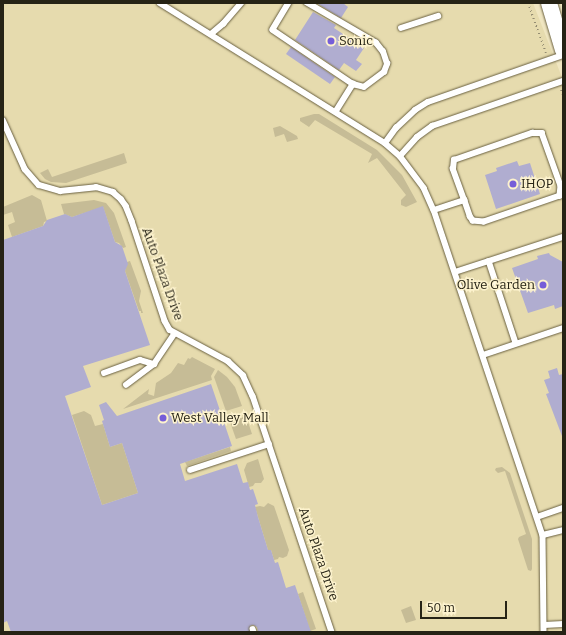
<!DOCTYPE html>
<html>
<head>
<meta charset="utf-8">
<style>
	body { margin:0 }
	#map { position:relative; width:566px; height:635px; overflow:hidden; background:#f0e6c1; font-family:Bitter,serif }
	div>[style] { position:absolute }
	.built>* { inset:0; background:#e6dbae }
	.green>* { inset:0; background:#c6bc96 }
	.building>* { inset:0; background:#b0add0 }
	.path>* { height:2px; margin-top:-1px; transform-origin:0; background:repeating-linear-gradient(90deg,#928b71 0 1px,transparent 0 4px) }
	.roads { filter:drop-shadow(0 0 1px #696040) drop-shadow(0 0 1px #696040) }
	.service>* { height:5.5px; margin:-2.75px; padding:0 2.75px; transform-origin:2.75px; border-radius:2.75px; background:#fff }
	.secondary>* { height:16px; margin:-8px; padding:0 8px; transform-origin:8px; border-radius:8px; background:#fff }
	.dots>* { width:11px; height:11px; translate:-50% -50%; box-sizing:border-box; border:2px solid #fdf3ce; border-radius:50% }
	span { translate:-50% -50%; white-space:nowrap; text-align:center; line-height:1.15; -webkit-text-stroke:3px #fdf3ce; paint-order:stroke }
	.poi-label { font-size:13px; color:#262315 }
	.left { translate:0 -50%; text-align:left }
	.right { translate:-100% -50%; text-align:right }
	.street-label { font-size:13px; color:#262315 }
	.frame { position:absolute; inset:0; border:4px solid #262315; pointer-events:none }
	.scale { position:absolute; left:420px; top:601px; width:87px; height:18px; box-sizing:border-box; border:2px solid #262315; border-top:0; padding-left:5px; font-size:12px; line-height:14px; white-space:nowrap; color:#262315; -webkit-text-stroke:3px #fdf3ce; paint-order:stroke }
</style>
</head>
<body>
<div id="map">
	<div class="built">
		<i style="clip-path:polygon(3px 3px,533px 3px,563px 80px,563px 632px,3px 632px)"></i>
	</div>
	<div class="green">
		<i style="clip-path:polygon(314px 114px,319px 114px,377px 150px,402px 175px,417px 202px,406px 207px,401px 205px,401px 200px,406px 195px,377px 158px,368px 163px,372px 154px,315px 120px,309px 127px,300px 121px,300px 118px)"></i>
		<i style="clip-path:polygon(280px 126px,297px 136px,298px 139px,287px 142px,284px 134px,275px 137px,273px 128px)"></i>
		<i style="clip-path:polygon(124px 153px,127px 163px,66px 183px,51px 182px,45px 179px,40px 173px,48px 169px,52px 177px)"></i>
		<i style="clip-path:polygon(32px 195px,41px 200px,47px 221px,44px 222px,43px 226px,12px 237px,8px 225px,15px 222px,12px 212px,3px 215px,3px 207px)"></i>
		<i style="clip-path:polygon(94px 200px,106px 203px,114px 213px,126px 247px,123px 248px,119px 243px,115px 242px,103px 207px,72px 217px,64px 214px,61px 204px)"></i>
		<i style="clip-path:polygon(130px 261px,141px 291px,139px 301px,143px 313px,141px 313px,141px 311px,139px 311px,125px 271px,127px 262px)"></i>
		<i style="clip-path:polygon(192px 357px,215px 369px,211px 376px,212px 380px,123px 409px,149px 389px,148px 394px,154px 396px,156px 383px,171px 373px,178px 363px,184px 365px,188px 358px,190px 359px)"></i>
		<i style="clip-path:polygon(218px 370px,227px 377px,235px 387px,242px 406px,226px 411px,214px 377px)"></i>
		<i style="clip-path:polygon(84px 411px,91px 415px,95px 426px,103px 424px,110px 447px,122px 443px,138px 493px,102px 505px,72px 415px)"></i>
		<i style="clip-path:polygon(246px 416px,252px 434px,236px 439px,230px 422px)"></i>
		<i style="clip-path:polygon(230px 447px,231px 451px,187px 466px,185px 462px)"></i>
		<i style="clip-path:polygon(258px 459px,264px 479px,261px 483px,255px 483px,253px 486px,249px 487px,244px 470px,247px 463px)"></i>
		<i style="clip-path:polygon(502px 467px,510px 473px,532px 539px,532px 569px,531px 571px,528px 570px,518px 539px,519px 537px,526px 534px,505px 471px,498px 473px,495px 470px,496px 468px)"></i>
		<i style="clip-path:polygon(268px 503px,274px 506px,289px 550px,287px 556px,283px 558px,279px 557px,278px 559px,274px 560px,271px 550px,268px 550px,255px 507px,260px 506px,264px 507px)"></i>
		<i style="clip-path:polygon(303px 592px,316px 629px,310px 631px,298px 594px)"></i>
		<i style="clip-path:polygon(411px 606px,416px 620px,406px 623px,401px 610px)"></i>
	</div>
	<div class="building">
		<i style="clip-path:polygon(319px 3px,343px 3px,348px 7px,341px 18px,318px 4px)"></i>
		<i style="clip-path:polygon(313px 12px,336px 25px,334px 28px,364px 48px,356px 60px,362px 64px,356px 71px,344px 63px,339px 70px,295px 40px)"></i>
		<i style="clip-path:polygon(291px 47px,335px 77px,330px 84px,286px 54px)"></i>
		<i style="clip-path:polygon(517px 161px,519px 166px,530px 163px,540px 194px,496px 209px,485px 175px,497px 171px,496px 168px)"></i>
		<i style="clip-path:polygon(103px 206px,115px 242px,122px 246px,128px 264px,125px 271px,150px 345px,83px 366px,91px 387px,65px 396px,102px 505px,138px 493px,122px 443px,110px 447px,102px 421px,104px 420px,99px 405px,106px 402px,117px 416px,211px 384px,232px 446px,180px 464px,185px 481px,237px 464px,243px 483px,248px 482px,250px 490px,253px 489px,258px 504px,255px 505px,258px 517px,268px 550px,271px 550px,275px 563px,278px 562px,286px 588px,295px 585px,311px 632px,258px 632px,257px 627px,253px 625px,250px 626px,250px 632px,11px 632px,7px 621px,3px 623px,3px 240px,43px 226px,47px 220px,65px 214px,72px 217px)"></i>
		<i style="clip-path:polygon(549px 253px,550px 255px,563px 262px,563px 306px,555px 309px,554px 305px,528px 313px,512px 268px,538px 259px,537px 256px)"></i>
		<i style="clip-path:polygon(557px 368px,559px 375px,563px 374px,562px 436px,546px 394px,549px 393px,544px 380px,550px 378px,548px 371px)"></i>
	</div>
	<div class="path">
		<i style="left:528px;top:3px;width:53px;rotate:70.2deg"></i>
		<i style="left:561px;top:90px;width:5px;rotate:68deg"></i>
	</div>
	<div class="roads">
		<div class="service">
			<i style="left:160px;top:3px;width:265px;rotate:31.9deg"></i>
			<i style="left:385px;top:143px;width:20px;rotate:41deg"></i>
			<i style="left:400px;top:156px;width:40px;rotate:53deg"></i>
			<i style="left:424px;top:188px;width:24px;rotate:66deg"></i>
			<i style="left:434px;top:210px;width:343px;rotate:71.5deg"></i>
			<i style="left:543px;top:535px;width:97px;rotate:89.4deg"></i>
			<i style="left:289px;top:3px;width:31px;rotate:121deg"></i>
			<i style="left:273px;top:30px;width:97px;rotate:34deg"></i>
			<i style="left:353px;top:84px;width:11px;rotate:15deg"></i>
			<i style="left:364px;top:87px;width:25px;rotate:-37deg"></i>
			<i style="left:384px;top:72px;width:9px;rotate:-69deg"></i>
			<i style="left:387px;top:64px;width:13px;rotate:-108deg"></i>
			<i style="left:383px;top:52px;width:11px;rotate:-128deg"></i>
			<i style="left:376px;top:43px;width:80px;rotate:-149.9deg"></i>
			<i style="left:401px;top:28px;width:39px;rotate:-18deg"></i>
			<i style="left:211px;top:34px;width:16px;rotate:-40deg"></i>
			<i style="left:223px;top:24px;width:28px;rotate:-49deg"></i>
			<i style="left:336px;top:111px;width:32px;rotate:-58deg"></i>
			<i style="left:3px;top:120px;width:54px;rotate:65.8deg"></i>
			<i style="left:25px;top:169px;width:21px;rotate:49deg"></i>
			<i style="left:39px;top:185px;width:22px;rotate:16deg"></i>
			<i style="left:60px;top:191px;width:36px;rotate:-6deg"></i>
			<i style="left:96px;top:187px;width:18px;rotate:16deg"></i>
			<i style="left:113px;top:192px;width:11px;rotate:41deg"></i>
			<i style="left:121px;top:199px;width:9px;rotate:54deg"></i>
			<i style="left:126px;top:206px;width:16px;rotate:68deg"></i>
			<i style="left:132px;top:221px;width:105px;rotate:71.7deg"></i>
			<i style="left:165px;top:321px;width:10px;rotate:61deg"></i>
			<i style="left:170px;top:330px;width:66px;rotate:28.1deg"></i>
			<i style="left:228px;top:361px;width:21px;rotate:43deg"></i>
			<i style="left:243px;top:375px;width:23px;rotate:65deg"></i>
			<i style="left:253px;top:396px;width:249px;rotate:71.5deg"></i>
			<i style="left:385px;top:143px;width:19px;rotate:-54deg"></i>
			<i style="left:396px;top:128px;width:26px;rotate:-43deg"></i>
			<i style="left:415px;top:110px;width:15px;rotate:-32deg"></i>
			<i style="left:428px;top:102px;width:143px;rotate:-19.2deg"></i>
			<i style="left:400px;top:156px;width:25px;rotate:-48deg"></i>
			<i style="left:417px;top:137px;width:19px;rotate:-36deg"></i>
			<i style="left:432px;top:126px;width:139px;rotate:-19deg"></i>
			<i style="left:434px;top:210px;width:32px;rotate:-18deg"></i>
			<i style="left:464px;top:200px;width:33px;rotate:-110deg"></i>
			<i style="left:453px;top:169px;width:9px;rotate:-84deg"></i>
			<i style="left:454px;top:160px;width:83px;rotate:-19.1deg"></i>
			<i style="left:532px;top:133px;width:10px"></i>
			<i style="left:542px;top:133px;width:56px;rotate:70.3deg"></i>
			<i style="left:561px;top:186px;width:10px;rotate:96deg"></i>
			<i style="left:560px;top:196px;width:80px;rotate:161.1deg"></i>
			<i style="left:484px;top:222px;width:11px;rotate:-175deg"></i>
			<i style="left:473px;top:221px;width:5px;rotate:-127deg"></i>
			<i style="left:470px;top:217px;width:18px;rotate:-109deg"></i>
			<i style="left:489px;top:261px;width:86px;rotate:71.8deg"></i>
			<i style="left:455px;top:272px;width:114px;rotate:-18deg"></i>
			<i style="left:483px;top:355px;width:84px;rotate:-18.6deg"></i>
			<i style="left:104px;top:373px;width:38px;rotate:-20deg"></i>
			<i style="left:140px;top:360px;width:15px;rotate:16deg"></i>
			<i style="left:126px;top:385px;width:35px;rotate:-37deg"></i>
			<i style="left:154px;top:364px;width:36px;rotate:-56deg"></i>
			<i style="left:190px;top:470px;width:83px;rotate:-18.2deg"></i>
			<i style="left:537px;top:517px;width:28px;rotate:-19deg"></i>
			<i style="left:543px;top:535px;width:21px;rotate:-14deg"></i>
			<i style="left:544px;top:625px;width:19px;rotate:-3deg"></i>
			<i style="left:253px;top:629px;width:3px;rotate:72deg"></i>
		</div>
		<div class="secondary">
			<i style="left:549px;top:3px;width:49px;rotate:73.4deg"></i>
		</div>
	</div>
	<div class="dots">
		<i style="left:331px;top:41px;background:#765ed8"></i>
		<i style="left:513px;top:184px;background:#765ed8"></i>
		<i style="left:543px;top:285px;background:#765ed8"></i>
		<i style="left:163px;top:418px;background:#765ed8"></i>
	</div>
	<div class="poi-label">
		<span class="left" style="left:339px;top:41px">Sonic</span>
		<span class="left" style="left:521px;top:184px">IHOP</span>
		<span class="right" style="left:535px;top:285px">Olive Garden</span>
		<span class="left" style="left:171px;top:418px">West Valley Mall</span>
	</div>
	<div class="street-label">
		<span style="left:162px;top:274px;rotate:70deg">Auto Plaza Drive</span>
		<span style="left:318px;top:554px;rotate:71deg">Auto Plaza Drive</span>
	</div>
	<div class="frame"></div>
	<div class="scale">50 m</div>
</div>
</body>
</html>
